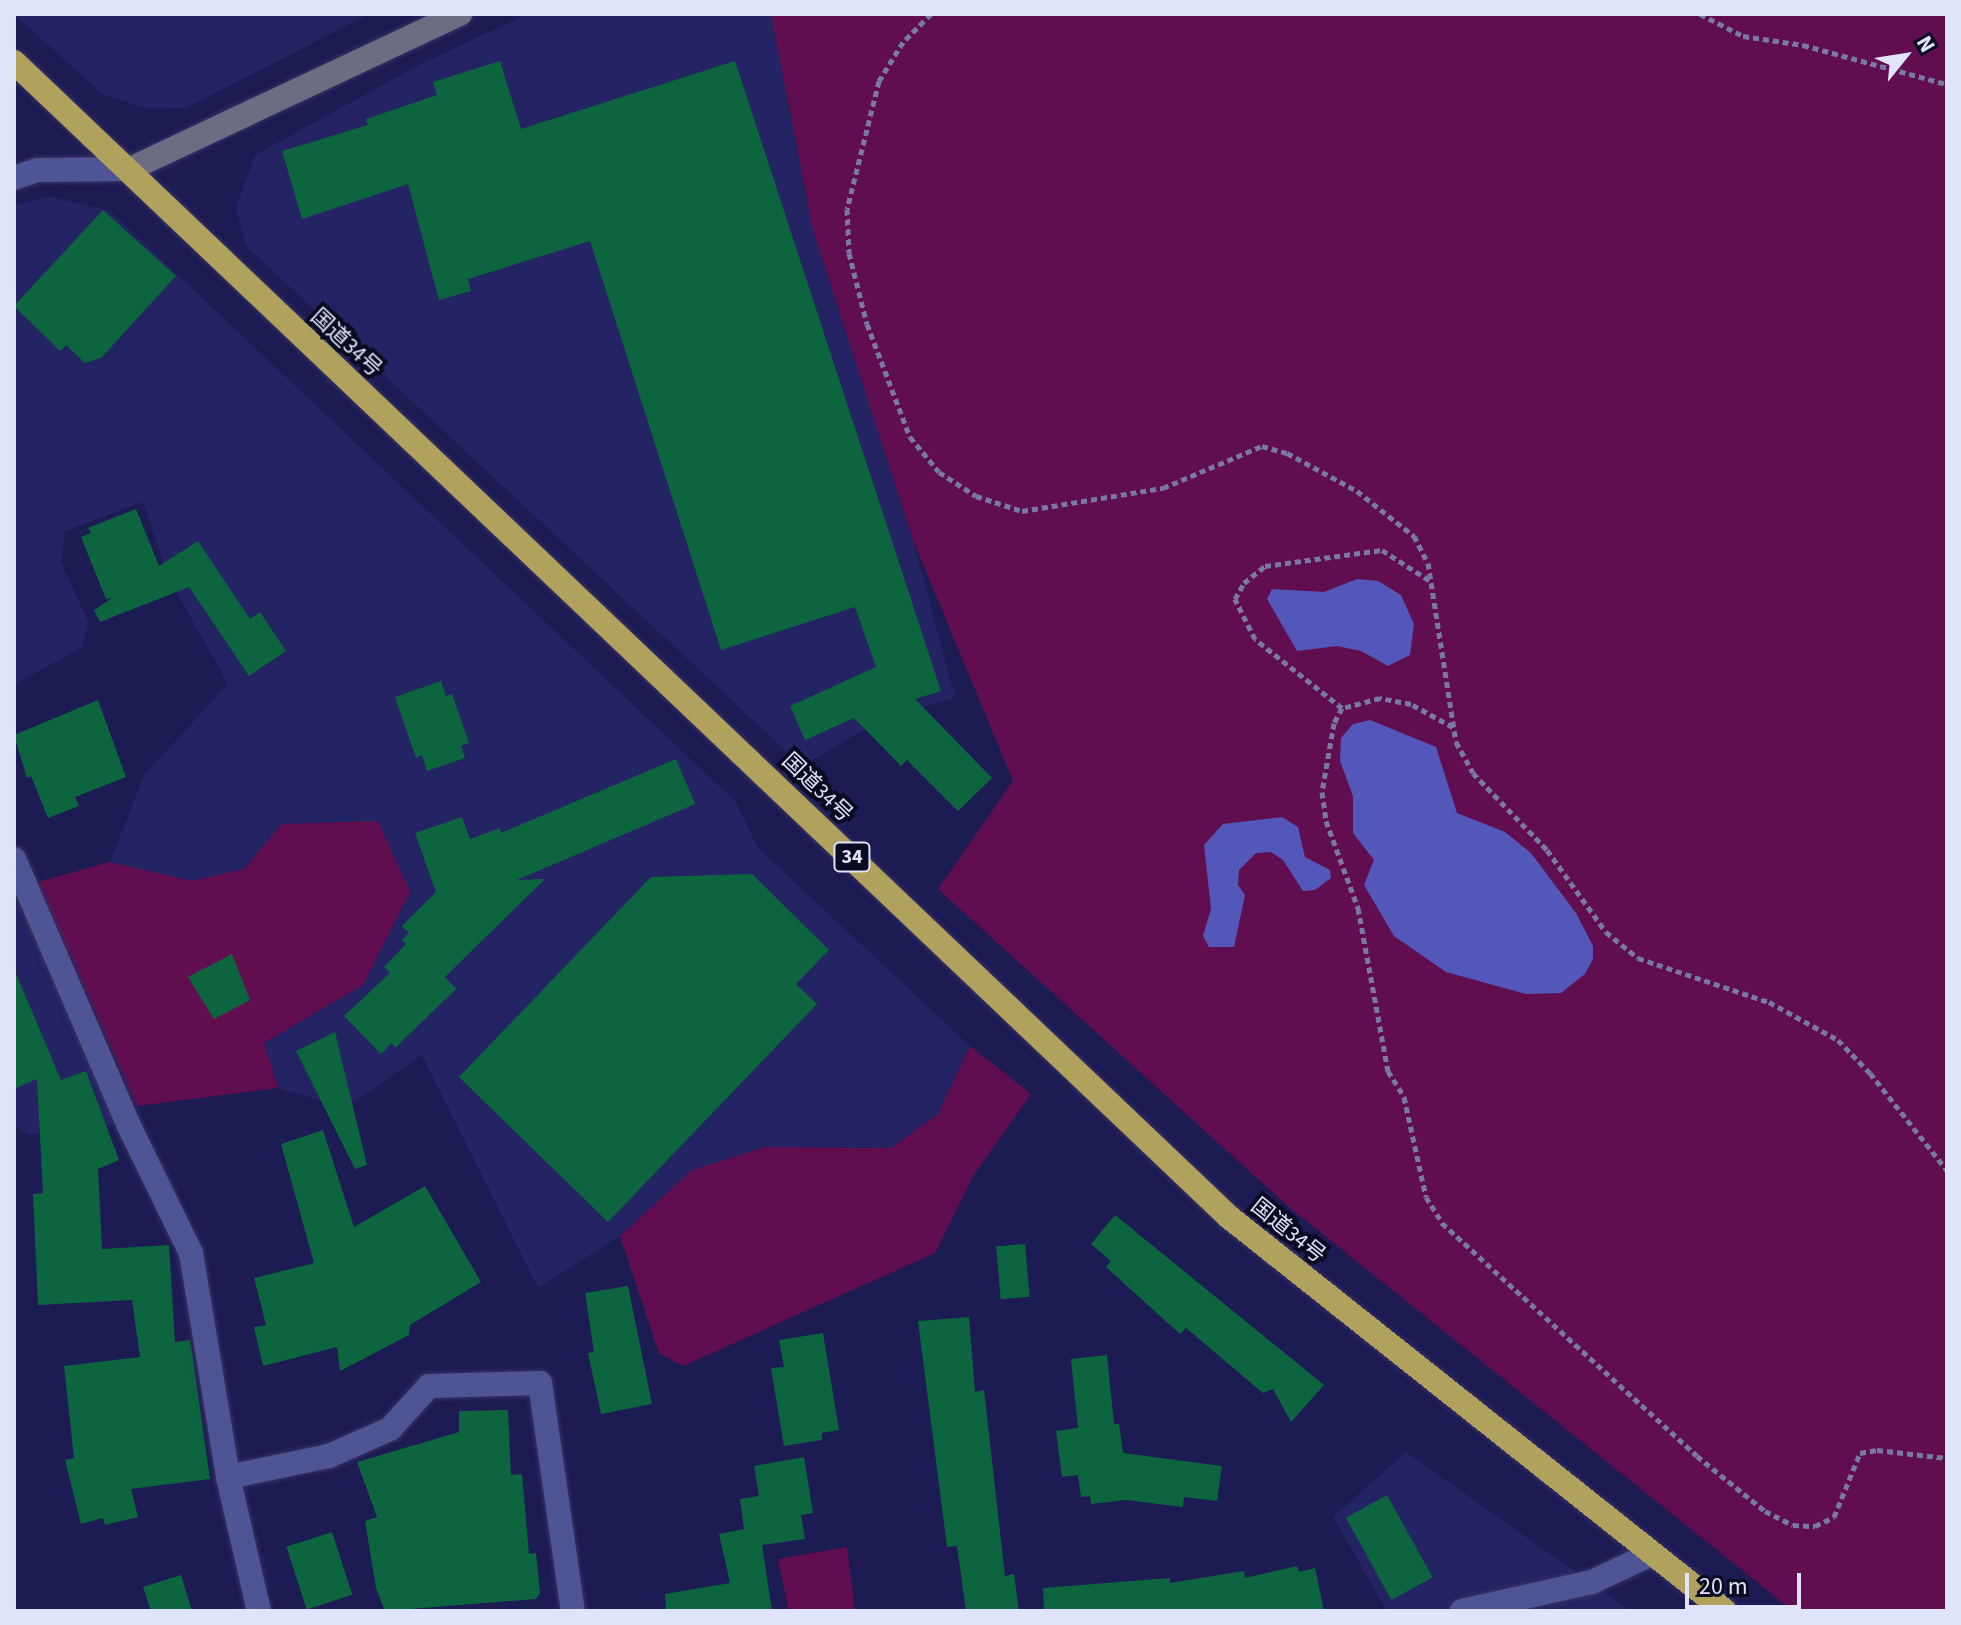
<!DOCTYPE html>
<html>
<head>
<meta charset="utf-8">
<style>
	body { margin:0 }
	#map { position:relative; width:1961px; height:1625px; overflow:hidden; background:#1c1b54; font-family:"Source Sans 3","Noto Sans JP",sans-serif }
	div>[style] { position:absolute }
	.built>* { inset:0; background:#242363 }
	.green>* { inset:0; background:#600e50 }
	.water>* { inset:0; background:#5357b9 }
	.building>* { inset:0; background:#0c653e; transform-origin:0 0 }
	.path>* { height:5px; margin-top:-2.5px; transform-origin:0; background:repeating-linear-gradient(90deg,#797aa3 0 6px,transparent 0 10px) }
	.roads { filter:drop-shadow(0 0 2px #393263) drop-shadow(0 0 2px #393263) }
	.street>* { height:24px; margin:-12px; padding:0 12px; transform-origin:12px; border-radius:12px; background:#4f5594 }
	.secondary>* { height:24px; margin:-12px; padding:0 12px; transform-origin:12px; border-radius:12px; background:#6c6c83 }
	.highway>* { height:24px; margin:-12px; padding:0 12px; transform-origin:12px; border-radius:12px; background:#b0a15c }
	span { translate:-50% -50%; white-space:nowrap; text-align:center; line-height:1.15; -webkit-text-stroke:8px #0a0b23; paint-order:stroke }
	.shield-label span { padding:2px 6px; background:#0a0b23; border:2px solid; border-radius:6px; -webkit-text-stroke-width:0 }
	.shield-label { font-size:20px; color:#e0e4fa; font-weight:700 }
	.street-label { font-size:22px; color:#e0e4fa }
	.frame { position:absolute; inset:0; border:16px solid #e0e4fa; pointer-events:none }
	.north { position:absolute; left:1865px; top:16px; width:80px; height:80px; -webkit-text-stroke:6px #0a0b23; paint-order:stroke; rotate:60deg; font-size:22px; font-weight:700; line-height:32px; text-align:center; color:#e0e4fa }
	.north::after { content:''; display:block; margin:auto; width:28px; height:36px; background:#e0e4fa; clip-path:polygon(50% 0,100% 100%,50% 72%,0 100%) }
	.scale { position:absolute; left:1685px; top:1573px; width:116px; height:36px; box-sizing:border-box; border:4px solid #e0e4fa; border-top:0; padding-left:10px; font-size:24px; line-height:28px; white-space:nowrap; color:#e0e4fa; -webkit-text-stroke:6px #0a0b23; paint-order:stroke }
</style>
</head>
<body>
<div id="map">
	<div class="built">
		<div style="clip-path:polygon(14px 14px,370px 14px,186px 108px,148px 109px,102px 94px)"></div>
		<div style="clip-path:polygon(527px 14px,771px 14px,813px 230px,913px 540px,955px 697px,874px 724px,802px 766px,246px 246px,236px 208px,255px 155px,419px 65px)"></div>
		<div style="clip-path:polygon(48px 196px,110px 211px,736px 802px,758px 848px,970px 1046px,938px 1114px,891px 1148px,766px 1147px,692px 1170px,620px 1236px,538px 1288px,422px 1055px,346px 1108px,278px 1088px,264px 1043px,363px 985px,282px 824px,244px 869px,192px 881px,110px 862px,144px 775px,228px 684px,169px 579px,143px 502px,65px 531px,61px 562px,89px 623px,82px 647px,14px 685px,14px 206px)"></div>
		<div style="clip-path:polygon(14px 888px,117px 1125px,29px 1135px,14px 1126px)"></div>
		<div style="clip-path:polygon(1406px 1452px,1631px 1611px,1387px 1611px,1333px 1517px)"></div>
	</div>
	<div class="green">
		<div style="clip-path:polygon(771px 14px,1947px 14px,1947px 1611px,1793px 1611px,1290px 1208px,938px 889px,1013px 781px,913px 540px,813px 230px)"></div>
		<div style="clip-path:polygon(378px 821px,410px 892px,363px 985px,264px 1043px,278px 1088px,137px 1106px,38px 882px,110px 862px,192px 881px,244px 869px,282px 824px)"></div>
		<div style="clip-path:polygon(970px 1046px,1031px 1094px,973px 1176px,935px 1253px,683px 1366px,659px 1353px,620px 1236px,692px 1170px,766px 1147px,891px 1148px,938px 1114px)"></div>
		<div style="clip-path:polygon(847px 1547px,855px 1611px,789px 1611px,778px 1559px)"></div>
	</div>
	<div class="water">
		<div style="clip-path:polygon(1357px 579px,1378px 581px,1401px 595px,1414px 624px,1410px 655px,1388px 666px,1361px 651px,1337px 646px,1297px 651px,1267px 599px,1272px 589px,1324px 592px)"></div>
		<div style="clip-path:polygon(1370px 720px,1436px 747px,1457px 813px,1505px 832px,1531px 853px,1576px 913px,1593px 946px,1593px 959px,1585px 974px,1561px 993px,1526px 994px,1446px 972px,1394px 936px,1364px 885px,1374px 860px,1353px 833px,1353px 796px,1340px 761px,1341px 738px,1353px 724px)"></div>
		<div style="clip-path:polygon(1282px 817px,1298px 827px,1305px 857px,1330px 870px,1331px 878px,1315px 890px,1303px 891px,1283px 860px,1271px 852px,1256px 853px,1239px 870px,1238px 885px,1245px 895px,1234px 947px,1209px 947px,1203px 936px,1211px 909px,1204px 845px,1223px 824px)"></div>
	</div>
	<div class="building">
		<div style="clip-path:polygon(500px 61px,521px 129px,735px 61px,941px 691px,915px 699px,992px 778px,958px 811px,907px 760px,901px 766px,854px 718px,805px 740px,790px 706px,876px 667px,855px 607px,721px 650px,590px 241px,468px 279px,471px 291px,439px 300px,408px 184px,302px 219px,282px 151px,368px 125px,366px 119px,437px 95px,433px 82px)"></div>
		<div style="clip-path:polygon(103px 210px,176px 276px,101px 358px,85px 363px,66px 345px,60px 351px,14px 306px)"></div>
		<div style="clip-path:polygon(136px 509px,159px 566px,198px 541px,250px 619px,260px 612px,286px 651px,249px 676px,189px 587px,100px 622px,94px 610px,112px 598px,106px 599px,81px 537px,91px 533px,88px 528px)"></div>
		<div style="clip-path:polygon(441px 681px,446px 696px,452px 694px,469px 743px,461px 746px,465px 758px,427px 771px,422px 755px,416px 758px,395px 697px)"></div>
		<div style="clip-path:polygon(98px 700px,126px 777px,75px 797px,79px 806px,48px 818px,31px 776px,27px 778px,14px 735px)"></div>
		<div style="clip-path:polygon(676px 759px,695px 804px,517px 880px,545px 879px,445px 977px,456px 989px,395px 1048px,392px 1043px,381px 1054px,344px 1016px,390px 973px,384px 967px,406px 944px,402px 940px,409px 933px,402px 926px,436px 892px,415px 833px,462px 817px,470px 839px,500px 828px,501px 833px)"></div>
		<div style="clip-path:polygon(752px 874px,829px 950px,796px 984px,817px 1004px,608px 1222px,459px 1077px,651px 877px)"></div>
		<div style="clip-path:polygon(232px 954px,250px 1000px,214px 1019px,188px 977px)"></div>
		<div style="clip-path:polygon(14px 969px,61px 1080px,86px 1071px,119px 1160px,98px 1169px,102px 1249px,169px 1245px,175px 1342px,190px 1340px,193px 1358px,210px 1479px,131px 1489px,138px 1517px,105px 1525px,103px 1518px,81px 1524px,65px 1460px,74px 1458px,64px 1366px,140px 1357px,132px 1300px,38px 1305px,33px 1194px,43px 1193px,37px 1079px,14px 1089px)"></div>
		<div style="clip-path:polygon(335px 1032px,367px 1165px,355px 1169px,296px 1051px)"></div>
		<div style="clip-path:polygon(323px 1130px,354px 1227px,425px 1186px,481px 1282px,410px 1325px,409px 1335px,340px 1371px,337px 1347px,263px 1366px,254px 1327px,266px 1325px,254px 1278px,314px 1263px,281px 1144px)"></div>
		<div style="clip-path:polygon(1115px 1215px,1324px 1385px,1291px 1422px,1273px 1389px,1263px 1393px,1186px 1328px,1180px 1334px,1106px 1267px,1111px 1261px,1091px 1244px)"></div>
		<div style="left:1025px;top:1244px;width:53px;height:29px;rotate:85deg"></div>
		<div style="clip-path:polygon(628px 1286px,652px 1404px,601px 1414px,588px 1353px,594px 1352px,585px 1293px)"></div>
		<div style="clip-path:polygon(969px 1317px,975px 1392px,984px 1390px,1005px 1576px,1014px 1574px,1019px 1611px,966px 1611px,957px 1546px,947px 1547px,918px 1321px)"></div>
		<div style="clip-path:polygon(823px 1333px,839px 1430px,822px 1433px,822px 1440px,784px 1446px,771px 1368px,784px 1367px,779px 1340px)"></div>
		<div style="clip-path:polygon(1107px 1355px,1114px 1424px,1119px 1424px,1123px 1453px,1222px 1466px,1217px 1501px,1184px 1497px,1183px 1507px,1125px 1500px,1091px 1504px,1090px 1496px,1081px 1497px,1078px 1475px,1062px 1477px,1056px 1431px,1078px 1428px,1071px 1359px)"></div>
		<div style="clip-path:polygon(508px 1410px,511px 1475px,522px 1474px,529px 1554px,536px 1553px,540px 1593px,536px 1599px,385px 1611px,376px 1588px,365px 1521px,377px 1517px,357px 1462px,459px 1432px,459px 1411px)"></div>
		<div style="clip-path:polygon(804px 1457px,813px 1513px,801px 1515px,805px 1539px,762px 1545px,772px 1611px,666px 1611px,665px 1594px,730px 1583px,719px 1534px,744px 1529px,740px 1499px,759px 1496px,754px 1466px)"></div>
		<div style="left:1387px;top:1495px;width:94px;height:47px;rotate:61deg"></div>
		<div style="left:332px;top:1532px;width:66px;height:48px;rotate:72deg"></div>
		<div style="clip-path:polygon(1297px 1566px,1299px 1572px,1315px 1568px,1324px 1611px,1044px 1611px,1043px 1588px,1170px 1578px,1170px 1583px,1244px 1571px,1245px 1578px)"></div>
		<div style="clip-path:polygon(181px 1575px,192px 1611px,151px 1611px,143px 1587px)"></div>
	</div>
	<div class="path">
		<div style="left:931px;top:14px;width:40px;rotate:135deg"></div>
		<div style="left:903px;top:42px;width:46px;rotate:121.6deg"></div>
		<div style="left:879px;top:81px;width:132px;rotate:104deg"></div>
		<div style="left:847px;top:209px;width:44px;rotate:87.4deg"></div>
		<div style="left:849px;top:253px;width:73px;rotate:75.8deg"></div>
		<div style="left:867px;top:324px;width:121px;rotate:69.2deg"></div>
		<div style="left:910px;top:437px;width:45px;rotate:50.4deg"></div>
		<div style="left:939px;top:472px;width:44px;rotate:33deg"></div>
		<div style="left:976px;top:496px;width:48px;rotate:18.1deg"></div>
		<div style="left:1022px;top:511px;width:143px;rotate:-9.3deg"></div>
		<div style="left:1163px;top:488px;width:108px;rotate:-23deg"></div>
		<div style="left:1262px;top:446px;width:26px;rotate:16deg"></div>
		<div style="left:1287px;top:453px;width:80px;rotate:28.5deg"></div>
		<div style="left:1357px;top:491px;width:73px;rotate:38.3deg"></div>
		<div style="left:1414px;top:536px;width:30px;rotate:63deg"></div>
		<div style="left:1428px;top:563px;width:181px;rotate:81.1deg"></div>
		<div style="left:1456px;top:742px;width:35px;rotate:61deg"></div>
		<div style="left:1473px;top:773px;width:107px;rotate:46.1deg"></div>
		<div style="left:1547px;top:850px;width:101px;rotate:54.3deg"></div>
		<div style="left:1606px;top:932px;width:41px;rotate:39.1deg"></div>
		<div style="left:1638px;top:958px;width:138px;rotate:18.6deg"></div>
		<div style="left:1769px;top:1002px;width:79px;rotate:28.8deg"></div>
		<div style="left:1838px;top:1040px;width:46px;rotate:45.9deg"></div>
		<div style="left:1870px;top:1073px;width:124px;rotate:51.6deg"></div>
		<div style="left:1700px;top:14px;width:48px;rotate:27.1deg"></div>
		<div style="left:1743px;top:36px;width:61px;rotate:8.5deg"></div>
		<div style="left:1803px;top:45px;width:149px;rotate:15.2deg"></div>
		<div style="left:1342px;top:708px;width:111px;rotate:-141.6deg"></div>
		<div style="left:1255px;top:639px;width:45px;rotate:-116.6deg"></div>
		<div style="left:1235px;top:599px;width:18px;rotate:-61deg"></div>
		<div style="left:1244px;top:583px;width:27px;rotate:-39deg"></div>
		<div style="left:1265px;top:566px;width:118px;rotate:-7.8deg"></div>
		<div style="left:1382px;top:550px;width:59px;rotate:32.6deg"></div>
		<div style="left:1453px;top:727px;width:48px;rotate:-151.3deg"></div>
		<div style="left:1411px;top:704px;width:32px;rotate:-169deg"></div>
		<div style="left:1380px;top:698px;width:39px;rotate:165deg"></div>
		<div style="left:1342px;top:708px;width:17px;rotate:118deg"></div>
		<div style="left:1334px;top:723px;width:70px;rotate:99.9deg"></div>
		<div style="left:1322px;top:792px;width:29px;rotate:82deg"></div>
		<div style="left:1326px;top:821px;width:93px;rotate:69.8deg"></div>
		<div style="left:1358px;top:908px;width:166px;rotate:79.6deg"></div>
		<div style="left:1388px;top:1071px;width:31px;rotate:58deg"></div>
		<div style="left:1404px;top:1097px;width:102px;rotate:77.6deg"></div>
		<div style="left:1426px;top:1197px;width:31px;rotate:58deg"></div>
		<div style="left:1442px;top:1223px;width:345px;rotate:42.4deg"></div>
		<div style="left:1697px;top:1456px;width:87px;rotate:39deg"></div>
		<div style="left:1765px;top:1511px;width:31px;rotate:27deg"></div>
		<div style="left:1793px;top:1525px;width:22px;rotate:3deg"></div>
		<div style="left:1815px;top:1526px;width:21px;rotate:-25deg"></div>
		<div style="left:1834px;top:1517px;width:69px;rotate:-67.9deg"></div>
		<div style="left:1860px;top:1453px;width:17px;rotate:-10deg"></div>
		<div style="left:1877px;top:1450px;width:70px;rotate:6.5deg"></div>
	</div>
	<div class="roads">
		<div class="street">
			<div style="left:14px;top:178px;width:24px;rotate:-19deg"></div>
			<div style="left:37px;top:170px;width:93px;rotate:-0.6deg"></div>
			<div style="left:14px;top:859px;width:291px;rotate:66.7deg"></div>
			<div style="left:129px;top:1126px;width:141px;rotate:64deg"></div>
			<div style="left:191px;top:1253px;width:227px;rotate:80.6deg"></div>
			<div style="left:228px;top:1477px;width:138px;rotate:77deg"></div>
			<div style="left:228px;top:1477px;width:103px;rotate:-11.7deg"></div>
			<div style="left:329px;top:1456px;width:67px;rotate:-23.9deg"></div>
			<div style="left:390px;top:1429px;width:58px;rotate:-47.8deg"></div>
			<div style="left:429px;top:1386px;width:111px;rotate:-1.5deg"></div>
			<div style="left:540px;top:1383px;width:230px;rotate:81.8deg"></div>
			<div style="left:1462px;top:1611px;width:133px;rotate:-12.6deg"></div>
			<div style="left:1592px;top:1582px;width:63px;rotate:-25.3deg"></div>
		</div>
		<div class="secondary">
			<div style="left:130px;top:169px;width:365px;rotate:-25.2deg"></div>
		</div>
		<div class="highway">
			<div style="left:14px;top:62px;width:1676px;rotate:43.55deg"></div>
			<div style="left:1229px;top:1217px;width:633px;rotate:38.46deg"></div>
		</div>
	</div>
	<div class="shield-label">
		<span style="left:852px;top:857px">34</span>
	</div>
	<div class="street-label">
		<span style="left:346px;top:343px;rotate:43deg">国道34号</span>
		<span style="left:817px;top:788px;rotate:44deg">国道34号</span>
		<span style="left:1288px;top:1231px;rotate:39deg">国道34号</span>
	</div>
	<div class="frame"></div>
	<div class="north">N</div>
	<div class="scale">20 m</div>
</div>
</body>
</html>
